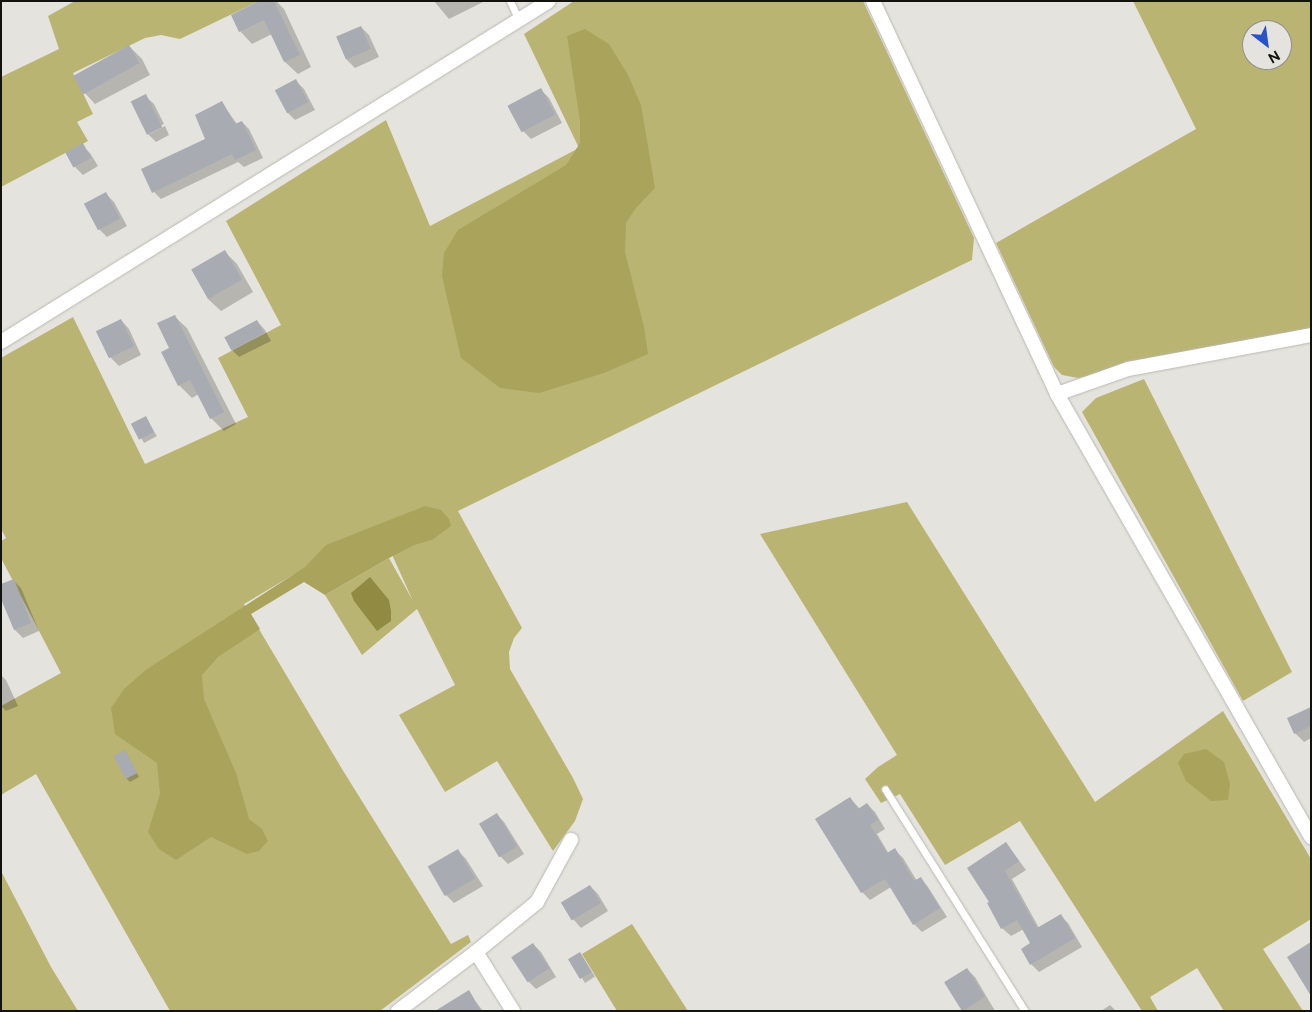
<!DOCTYPE html>
<html>
<head>
<meta charset="utf-8">
<style>
	body { margin:0 }
	#map { position:relative; width:1312px; height:1012px; overflow:hidden; background:#e4e3dd; font-family:Raleway,sans-serif }
	div>[style] { position:absolute }
	.green>* { inset:0; background:#bab473 }
	.forest>* { inset:0; background:#aaa35c }
	.water>* { inset:0; background:#908a43 }
	.shadow>* { inset:0; background:#0003; transform-origin:0 0 }
	.building>* { inset:0; background:#a8abb1; transform-origin:0 0 }
	.roads { filter:drop-shadow(0 0 1px #b9b8b2) drop-shadow(0 0 1px #b9b8b2) }
	.lane>* { height:7px; margin:-3.5px; padding:0 3.5px; transform-origin:3.5px; border-radius:3.5px; background:#fff }
	.street>* { height:14px; margin:-7px; padding:0 7px; transform-origin:7px; border-radius:7px; background:#fff }
	span { translate:-50% -50%; white-space:nowrap; text-align:center; line-height:1.15; -webkit-text-stroke:5px #e4e3dd; paint-order:stroke }
	.frame { position:absolute; inset:0; border:2px solid #12120f; pointer-events:none }
	.north { position:absolute; left:1242px; top:20px; width:50px; height:50px; box-sizing:border-box; background:#e4e3dd; border:1px solid #908f8b; border-radius:50%; rotate:150deg; font-size:14px; font-weight:700; line-height:20px; text-align:center; color:#12120f }
	.north::after { content:''; display:block; margin:auto; width:18px; height:22px; background:#2954c3; clip-path:polygon(50% 0,100% 100%,50% 72%,0 100%) }
</style>
</head>
<body>
<div id="map">
	<div class="green">
		<div style="clip-path:polygon(75px 1px,259px 1px,180px 39px,161px 35px,145px 38px,73px 73px,93px 114px,77px 122px,88px 141px,1px 187px,1px 77px,59px 49px,48px 16px)"></div>
		<div style="clip-path:polygon(574px 1px,863px 1px,974px 238px,972px 260px,458px 511px,522px 628px,514px 638px,509px 652px,510px 669px,573px 778px,583px 799px,575px 821px,553px 851px,497px 761px,445px 792px,399px 715px,455px 685px,417px 609px,362px 655px,325px 595px,389px 558px,413px 601px,384px 537px,308px 566px,244px 604px,342px 769px,451px 944px,468px 935px,471px 942px,380px 1011px,170px 1011px,36px 774px,1px 795px,1px 706px,61px 673px,1px 558px,1px 541px,6px 538px,1px 529px,1px 358px,73px 317px,145px 464px,248px 417px,218px 358px,281px 325px,226px 221px,386px 120px,430px 226px,579px 148px,524px 34px)"></div>
		<div style="clip-path:polygon(evenodd,1133px 1px,1311px 1px,1311px 330px,1078px 378px,1062px 375px,1054px 367px,996px 243px,1196px 129px,1133px 1px,1252px 30px,1282px 30px,1282px 60px,1252px 60px,1252px 30px)"></div>
		<div style="clip-path:polygon(1144px 379px,1292px 672px,1243px 701px,1082px 412px,1096px 398px)"></div>
		<div style="clip-path:polygon(907px 502px,1095px 802px,1223px 711px,1311px 859px,1311px 919px,1263px 949px,1303px 1011px,1224px 1011px,1197px 968px,1150px 997px,1158px 1011px,1142px 1011px,1020px 821px,945px 865px,900px 794px,881px 803px,865px 779px,878px 767px,897px 755px,760px 534px)"></div>
		<div style="clip-path:polygon(1px 871px,51px 967px,78px 1011px,1px 1011px)"></div>
		<div style="clip-path:polygon(632px 924px,688px 1011px,617px 1011px,582px 954px)"></div>
	</div>
	<div class="forest">
		<div style="clip-path:polygon(585px 29px,609px 44px,628px 75px,641px 105px,655px 188px,636px 208px,626px 223px,625px 252px,644px 327px,648px 354px,604px 373px,539px 393px,500px 388px,461px 358px,442px 276px,444px 253px,458px 230px,566px 165px,580px 143px,580px 121px,567px 36px)"></div>
		<div style="clip-path:polygon(425px 506px,441px 510px,449px 519px,451px 526px,432px 540px,414px 545px,389px 558px,325px 595px,304px 582px,251px 614px,260px 629px,218px 657px,202px 675px,204px 699px,236px 773px,249px 819px,262px 829px,268px 841px,259px 851px,247px 854px,211px 837px,176px 860px,159px 849px,148px 832px,160px 794px,157px 763px,115px 734px,111px 708px,124px 689px,147px 669px,305px 567px,326px 545px)"></div>
		<div style="clip-path:polygon(1206px 749px,1224px 762px,1230px 784px,1228px 800px,1211px 801px,1186px 781px,1178px 763px,1184px 754px)"></div>
	</div>
	<div class="water">
		<div style="clip-path:polygon(370px 577px,389px 600px,391px 611px,391px 621px,377px 631px,354px 601px,351px 593px)"></div>
	</div>
	<div class="shadow">
		<div style="clip-path:polygon(262px 1px,276px 1px,284px 9px,311px 67px,298px 74px,285px 62px,272px 34px,252px 44px,240px 31px)"></div>
		<div style="clip-path:polygon(434px 1px,485px 1px,449px 19px)"></div>
		<div style="clip-path:polygon(361px 27px,369px 35px,379px 57px,355px 68px,347px 60px,337px 38px)"></div>
		<div style="clip-path:polygon(129px 46px,142px 59px,150px 75px,95px 104px,83px 91px)"></div>
		<div style="clip-path:polygon(296px 81px,304px 89px,315px 110px,295px 120px,287px 112px)"></div>
		<div style="clip-path:polygon(541px 90px,549px 98px,562px 123px,531px 139px,523px 131px)"></div>
		<div style="clip-path:polygon(145px 96px,154px 104px,164px 124px,149px 132px,149px 134px,165px 126px,169px 135px,156px 142px,148px 134px)"></div>
		<div style="clip-path:polygon(222px 103px,237px 124px,242px 122px,249px 129px,263px 158px,244px 167px,238px 162px,161px 199px,154px 192px,207px 139px)"></div>
		<div style="clip-path:polygon(82px 145px,90px 153px,98px 166px,83px 175px,75px 167px,67px 153px)"></div>
		<div style="clip-path:polygon(106px 194px,114px 202px,127px 226px,107px 237px,99px 229px)"></div>
		<div style="clip-path:polygon(225px 252px,237px 264px,253px 292px,221px 311px,208px 299px,192px 270px)"></div>
		<div style="clip-path:polygon(174px 316px,187px 328px,236px 424px,224px 431px,211px 418px,199px 394px,192px 398px,179px 385px,171px 348px)"></div>
		<div style="clip-path:polygon(121px 320px,129px 329px,141px 355px,119px 366px,111px 358px)"></div>
		<div style="clip-path:polygon(257px 321px,265px 330px,271px 341px,239px 357px,231px 349px)"></div>
		<div style="clip-path:polygon(145px 418px,157px 436px,144px 443px,133px 424px)"></div>
		<div style="clip-path:polygon(13px 580px,21px 588px,39px 631px,23px 638px,15px 630px)"></div>
		<div style="clip-path:polygon(1px 675px,6px 680px,18px 706px,6px 711px,1px 706px)"></div>
		<div style="clip-path:polygon(1311px 709px,1311px 738px,1304px 742px,1295px 733px,1289px 719px)"></div>
		<div style="clip-path:polygon(125px 751px,139px 777px,130px 782px,126px 778px)"></div>
		<div style="clip-path:polygon(850px 798px,860px 809px,867px 804px,875px 812px,885px 829px,877px 834px,889px 854px,895px 850px,903px 858px,917px 881px,920px 878px,928px 887px,947px 917px,922px 932px,914px 924px,891px 887px,870px 900px,862px 892px)"></div>
		<div style="clip-path:polygon(496px 814px,504px 822px,524px 854px,508px 864px,500px 856px)"></div>
		<div style="clip-path:polygon(1006px 843px,1026px 870px,1012px 879px,1039px 928px,1060px 915px,1068px 923px,1082px 947px,1039px 972px,1031px 964px,1032px 943px,1024px 929px,1011px 936px,1002px 928px)"></div>
		<div style="clip-path:polygon(458px 851px,466px 859px,483px 886px,454px 903px,446px 895px)"></div>
		<div style="clip-path:polygon(590px 886px,598px 894px,608px 911px,581px 928px,573px 919px,563px 902px)"></div>
		<div style="clip-path:polygon(533px 944px,541px 952px,556px 977px,536px 989px,528px 981px,513px 956px)"></div>
		<div style="left:580px;top:954px;width:27px;height:12px;rotate:56deg"></div>
		<div style="clip-path:polygon(967px 969px,975px 977px,995px 1011px,963px 1011px,945px 983px)"></div>
		<div style="clip-path:polygon(468px 992px,483px 1011px,452px 1011px)"></div>
		<div style="clip-path:polygon(1110px 1005px,1116px 1011px,1101px 1011px)"></div>
	</div>
	<div class="building">
		<div style="clip-path:polygon(259px 1px,274px 1px,300px 55px,284px 62px,264px 20px,239px 32px,231px 15px)"></div>
		<div style="left:361px;top:26px;width:25px;height:27px;rotate:67deg"></div>
		<div style="left:129px;top:45px;width:21px;height:64px;rotate:61deg"></div>
		<div style="left:296px;top:79px;width:26px;height:24px;rotate:62deg"></div>
		<div style="left:541px;top:88px;width:30px;height:38px;rotate:62deg"></div>
		<div style="left:146px;top:94px;width:37px;height:17px;rotate:64deg"></div>
		<div style="clip-path:polygon(222px 101px,235px 124px,242px 121px,256px 150px,235px 160px,232px 154px,152px 193px,141px 169px,205px 139px,195px 115px)"></div>
		<div style="left:83px;top:143px;width:17px;height:20px;rotate:62deg"></div>
		<div style="left:106px;top:192px;width:30px;height:25px;rotate:62deg"></div>
		<div style="left:225px;top:250px;width:34px;height:39px;rotate:60deg"></div>
		<div style="clip-path:polygon(175px 315px,224px 412px,210px 419px,190px 380px,178px 386px,161px 352px,169px 348px,157px 323px)"></div>
		<div style="left:121px;top:319px;width:30px;height:28px;rotate:64deg"></div>
		<div style="left:257px;top:320px;width:15px;height:37px;rotate:62deg"></div>
		<div style="left:146px;top:416px;width:18px;height:17px;rotate:63deg"></div>
		<div style="clip-path:polygon(14px 579px,31px 623px,14px 630px,1px 599px,1px 584px)"></div>
		<div style="clip-path:polygon(1311px 707px,1311px 726px,1294px 734px,1287px 718px)"></div>
		<div style="left:125px;top:750px;width:26px;height:13px;rotate:62deg"></div>
		<div style="clip-path:polygon(850px 797px,858px 809px,867px 803px,878px 820px,870px 825px,887px 853px,895px 848px,914px 881px,921px 877px,940px 908px,913px 925px,885px 879px,861px 893px,815px 819px)"></div>
		<div style="left:497px;top:813px;width:39px;height:21px;rotate:59deg"></div>
		<div style="clip-path:polygon(1006px 842px,1019px 861px,1005px 871px,1037px 928px,1061px 914px,1075px 938px,1030px 965px,1021px 949px,1030px 943px,1017px 920px,1001px 929px,987px 903px,989px 902px,967px 868px)"></div>
		<div style="left:458px;top:849px;width:34px;height:35px;rotate:60deg"></div>
		<div style="left:590px;top:885px;width:21px;height:34px;rotate:59deg"></div>
		<div style="clip-path:polygon(1311px 942px,1311px 996px,1287px 957px)"></div>
		<div style="left:533px;top:943px;width:30px;height:26px;rotate:57deg"></div>
		<div style="left:580px;top:952px;width:23px;height:14px;rotate:59deg"></div>
		<div style="left:967px;top:968px;width:34px;height:27px;rotate:58deg"></div>
		<div style="clip-path:polygon(469px 990px,481px 1011px,435px 1011px)"></div>
	</div>
	<div class="roads">
		<div class="lane">
			<div style="left:510px;top:1px;width:21px;rotate:65deg"></div>
			<div style="left:885px;top:789px;width:262px;rotate:57.8deg"></div>
		</div>
		<div class="street">
			<div style="left:873px;top:1px;width:434px;rotate:64.9deg"></div>
			<div style="left:1057px;top:394px;width:511px;rotate:60.17deg"></div>
			<div style="left:1px;top:342px;width:645px;rotate:-31.89deg"></div>
			<div style="left:1057px;top:394px;width:75px;rotate:-19.4deg"></div>
			<div style="left:1128px;top:369px;width:186px;rotate:-10.5deg"></div>
			<div style="left:476px;top:952px;width:70px;rotate:57.9deg"></div>
			<div style="left:398px;top:1011px;width:98px;rotate:-37.1deg"></div>
			<div style="left:476px;top:952px;width:79px;rotate:-39.3deg"></div>
			<div style="left:537px;top:902px;width:71px;rotate:-61.3deg"></div>
		</div>
	</div>
	<div class="frame"></div>
	<div class="north">N</div>
</div>
</body>
</html>
